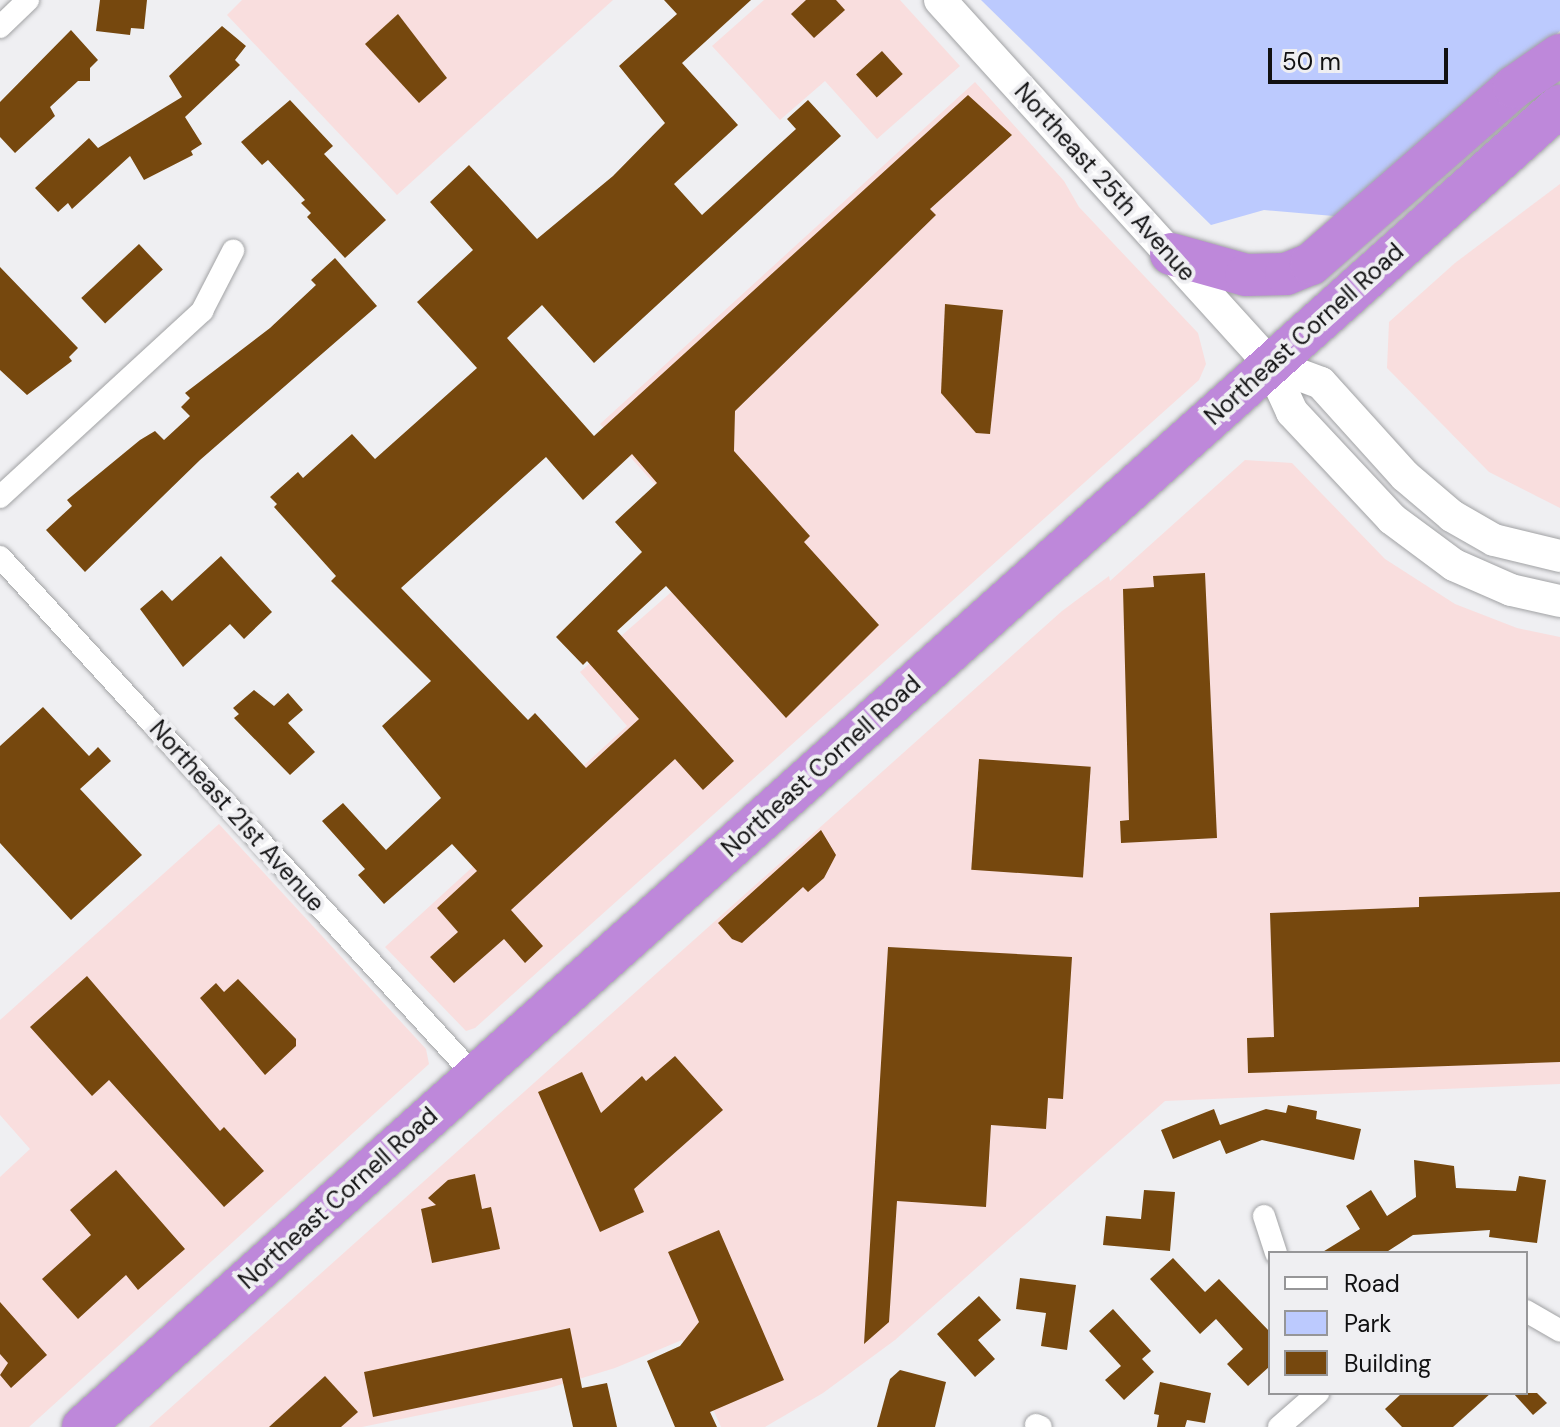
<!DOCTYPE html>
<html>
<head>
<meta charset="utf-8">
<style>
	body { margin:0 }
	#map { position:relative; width:1560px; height:1427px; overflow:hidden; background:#efeff2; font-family:"DM Sans",sans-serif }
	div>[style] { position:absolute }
	.commercial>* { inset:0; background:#f9dede }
	.green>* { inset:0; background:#bccafe }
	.building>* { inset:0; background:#76480e; transform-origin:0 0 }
	.roads { filter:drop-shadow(0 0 2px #a1a2a4) drop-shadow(0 0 2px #a1a2a4) }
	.street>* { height:22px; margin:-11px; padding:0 11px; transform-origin:11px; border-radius:11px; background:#fff }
	.secondary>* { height:32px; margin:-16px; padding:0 16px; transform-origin:16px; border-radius:16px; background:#fff }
	.highway>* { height:42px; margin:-21px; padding:0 21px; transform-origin:21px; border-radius:21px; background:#be88da }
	span { translate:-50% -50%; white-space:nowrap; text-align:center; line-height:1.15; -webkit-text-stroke:8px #efeff2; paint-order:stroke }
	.street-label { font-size:24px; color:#111112 }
	.legend { position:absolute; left:1268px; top:1251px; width:260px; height:144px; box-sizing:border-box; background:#efeff2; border:2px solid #969698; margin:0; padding:10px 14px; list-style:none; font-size:24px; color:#111112 }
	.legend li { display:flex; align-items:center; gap:16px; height:40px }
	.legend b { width:40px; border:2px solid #969698 }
	.scale { position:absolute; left:1268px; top:48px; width:180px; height:36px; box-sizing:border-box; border:4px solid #111112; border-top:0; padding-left:10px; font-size:24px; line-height:28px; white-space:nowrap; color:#111112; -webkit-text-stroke:6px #efeff2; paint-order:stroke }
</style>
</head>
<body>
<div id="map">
	<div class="commercial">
		<div style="clip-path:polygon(242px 0,613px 0,397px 195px,227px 15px)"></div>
		<div style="clip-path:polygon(764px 0,900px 0,960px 66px,877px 139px,825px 81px,780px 120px,712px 46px)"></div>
		<div style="clip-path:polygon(975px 82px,1064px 181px,1079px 207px,1198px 333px,1206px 364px,1199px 380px,475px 1028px,466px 1031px,385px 947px,627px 726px,580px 672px,717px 552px,600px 424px)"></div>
		<div style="clip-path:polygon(1560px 184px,1560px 508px,1489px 472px,1387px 368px,1389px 322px,1455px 263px)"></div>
		<div style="clip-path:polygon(1245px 460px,1292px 463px,1385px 559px,1455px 604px,1517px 628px,1560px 637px,1560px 1084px,1165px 1101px,895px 1340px,823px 1393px,765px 1427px,721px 1427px,682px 1340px,615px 1368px,546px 1389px,362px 1427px,149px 1427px,1062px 611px,1109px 576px,1110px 581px)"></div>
		<div style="clip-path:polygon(219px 824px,426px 1049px,429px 1064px,29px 1427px,0 1427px,0 1177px,30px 1149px,0 1115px,0 1020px)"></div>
	</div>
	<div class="green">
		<div style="clip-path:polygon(981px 0,1560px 0,1560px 31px,1345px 217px,1264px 210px,1211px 225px)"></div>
	</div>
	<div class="building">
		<div style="clip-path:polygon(100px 0,147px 0,144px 29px,131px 28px,130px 35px,96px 31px)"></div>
		<div style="clip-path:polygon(evenodd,664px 0,751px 0,682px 63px,738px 125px,674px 184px,702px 215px,796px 129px,787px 119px,808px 100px,841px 136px,594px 363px,542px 305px,507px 338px,594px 436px,968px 95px,1012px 135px,930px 209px,936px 215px,735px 411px,734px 451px,810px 536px,804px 542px,879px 625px,786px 718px,666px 586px,617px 631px,734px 761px,703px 790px,675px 759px,511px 910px,543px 946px,525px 963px,504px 939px,454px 983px,430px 957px,458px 932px,437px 908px,477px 871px,452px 844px,384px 904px,358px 875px,365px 869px,322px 821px,343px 803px,386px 850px,441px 798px,382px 726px,431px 681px,331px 581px,336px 576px,274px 507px,277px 504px,270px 497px,298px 472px,303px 478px,352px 434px,375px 459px,477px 368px,417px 302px,473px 250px,430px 202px,469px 165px,537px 239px,613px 176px,665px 123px,619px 66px,677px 14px,664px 0,632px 454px,657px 483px,615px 522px,642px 552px,556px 637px,583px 665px,587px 661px,639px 719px,586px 768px,535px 713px,528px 720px,401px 588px,546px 457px,583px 500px,632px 454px)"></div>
		<div style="clip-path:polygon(806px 0,836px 0,845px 10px,814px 38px,791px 14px)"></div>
		<div style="clip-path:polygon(398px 14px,447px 78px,419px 103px,365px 44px)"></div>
		<div style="clip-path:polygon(222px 26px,246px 46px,235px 60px,240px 65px,185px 117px,202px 144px,191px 151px,193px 155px,144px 180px,130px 156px,72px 209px,68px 203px,58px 212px,35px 188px,89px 138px,98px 148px,182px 97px,169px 76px)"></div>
		<div style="clip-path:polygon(71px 30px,98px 60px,90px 68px,90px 81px,78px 81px,50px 107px,55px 116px,15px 153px,0 137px,0 102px)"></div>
		<div style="left:882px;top:51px;width:31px;height:35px;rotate:48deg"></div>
		<div style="clip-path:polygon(290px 100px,333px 146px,324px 154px,386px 220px,345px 258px,307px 217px,311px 213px,301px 203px,305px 200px,268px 160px,262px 165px,241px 142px)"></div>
		<div style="left:139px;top:244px;width:35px;height:79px;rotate:47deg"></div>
		<div style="clip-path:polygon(335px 258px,377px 306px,200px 460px,85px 572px,46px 530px,72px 506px,67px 500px,140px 440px,155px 431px,164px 440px,190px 416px,181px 407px,190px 398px,185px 393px,270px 328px,316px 285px,311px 280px)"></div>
		<div style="clip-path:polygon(0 267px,78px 348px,69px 357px,72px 361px,27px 395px,0 370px)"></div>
		<div style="clip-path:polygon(945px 304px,1003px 310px,990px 434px,976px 433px,941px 393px)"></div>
		<div style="clip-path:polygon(221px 556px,272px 612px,244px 639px,230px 624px,183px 667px,140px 609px,162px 590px,172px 601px)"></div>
		<div style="clip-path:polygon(1205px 573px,1217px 838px,1121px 843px,1120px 821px,1129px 820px,1123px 589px,1154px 587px,1153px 576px)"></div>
		<div style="clip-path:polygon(254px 690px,274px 706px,288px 693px,303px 710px,288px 723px,315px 752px,290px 775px,234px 718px,239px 714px,233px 708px)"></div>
		<div style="clip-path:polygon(43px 707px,89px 756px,98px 747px,111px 761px,80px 789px,142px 855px,71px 920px,0 843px,0 746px)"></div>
		<div style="left:979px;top:759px;width:112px;height:111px;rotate:4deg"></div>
		<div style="clip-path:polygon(821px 830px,836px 855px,824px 878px,808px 892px,803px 887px,742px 943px,732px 939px,718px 923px)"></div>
		<div style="clip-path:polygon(1560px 892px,1560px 1062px,1248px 1073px,1247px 1038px,1274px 1037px,1270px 913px,1419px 907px,1419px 897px)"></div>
		<div style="clip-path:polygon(888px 947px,1072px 957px,1063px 1099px,1048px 1098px,1046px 1129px,991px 1125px,986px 1207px,897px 1201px,889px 1322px,864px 1344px)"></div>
		<div style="clip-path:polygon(87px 976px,220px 1131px,224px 1127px,264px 1171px,224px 1207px,109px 1080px,92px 1096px,30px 1027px)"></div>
		<div style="clip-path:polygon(238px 979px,296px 1039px,296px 1046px,265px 1075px,200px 998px,216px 983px,224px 992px)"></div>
		<div style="clip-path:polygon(675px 1056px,723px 1110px,634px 1189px,644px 1212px,600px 1232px,538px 1092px,582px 1072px,601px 1113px,642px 1076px,646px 1081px)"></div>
		<div style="clip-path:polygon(1288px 1105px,1317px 1111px,1316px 1119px,1361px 1129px,1354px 1160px,1262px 1140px,1226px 1154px,1220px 1140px,1173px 1159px,1161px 1130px,1214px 1109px,1220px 1125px,1266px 1109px,1286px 1113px)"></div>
		<div style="clip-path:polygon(1414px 1160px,1454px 1166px,1456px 1188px,1516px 1191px,1519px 1176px,1546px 1180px,1537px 1243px,1489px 1237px,1490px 1230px,1413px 1235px,1385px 1253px,1321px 1253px,1360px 1229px,1346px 1206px,1371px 1190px,1387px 1216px,1416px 1197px)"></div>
		<div style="clip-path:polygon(116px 1170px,185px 1249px,138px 1290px,126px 1275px,78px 1319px,42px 1279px,91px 1235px,70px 1210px)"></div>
		<div style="clip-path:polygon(475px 1174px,482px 1209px,491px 1207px,500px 1249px,432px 1263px,421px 1209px,436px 1205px,428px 1198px,448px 1180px)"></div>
		<div style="clip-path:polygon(1144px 1190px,1175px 1192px,1170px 1251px,1103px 1245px,1106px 1216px,1141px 1219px)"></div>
		<div style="clip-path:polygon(719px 1230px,784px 1380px,710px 1412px,717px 1427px,675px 1427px,647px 1361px,680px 1346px,699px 1322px,668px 1252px)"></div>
		<div style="clip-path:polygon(1173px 1258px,1205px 1292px,1219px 1279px,1270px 1332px,1270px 1366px,1248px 1386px,1227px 1364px,1243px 1349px,1216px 1319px,1200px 1334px,1150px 1279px)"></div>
		<div style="clip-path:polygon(1020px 1278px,1076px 1285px,1067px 1350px,1041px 1346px,1046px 1313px,1016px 1309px)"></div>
		<div style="clip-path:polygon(979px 1296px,1001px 1320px,978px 1340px,995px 1359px,975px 1377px,937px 1334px)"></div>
		<div style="clip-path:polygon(0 1302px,47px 1355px,11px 1388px,0 1375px,8px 1363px,0 1354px)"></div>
		<div style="clip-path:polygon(1113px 1309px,1151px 1351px,1142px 1359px,1154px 1372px,1124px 1400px,1105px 1380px,1121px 1366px,1089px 1331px)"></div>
		<div style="clip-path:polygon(570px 1328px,582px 1388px,607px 1383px,617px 1427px,573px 1427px,562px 1378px,373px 1417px,364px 1372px)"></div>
		<div style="clip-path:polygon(900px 1370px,946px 1382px,935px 1427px,877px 1427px,890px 1379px)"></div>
		<div style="clip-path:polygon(325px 1376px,358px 1412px,341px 1427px,269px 1427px)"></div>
		<div style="clip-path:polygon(1160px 1382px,1211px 1393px,1205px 1423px,1187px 1420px,1185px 1427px,1157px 1427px,1159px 1415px,1154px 1414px)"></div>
		<div style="clip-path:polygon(1402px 1393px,1491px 1393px,1453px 1427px,1402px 1427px,1385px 1409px)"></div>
		<div style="clip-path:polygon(1513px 1393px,1537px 1393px,1547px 1403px,1533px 1415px)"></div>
	</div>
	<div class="roads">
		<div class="street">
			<div style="left:0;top:27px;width:39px;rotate:-44deg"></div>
			<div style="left:0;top:497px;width:275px;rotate:-42.6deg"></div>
			<div style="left:202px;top:311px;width:68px;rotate:-62.7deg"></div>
			<div style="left:0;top:557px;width:702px;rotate:47.54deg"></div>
			<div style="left:1264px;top:1216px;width:39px;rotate:72deg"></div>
			<div style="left:1526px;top:1311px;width:39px;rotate:30deg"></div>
			<div style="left:1036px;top:1425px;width:5px;rotate:22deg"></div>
			<div style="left:1279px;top:1427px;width:52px;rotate:-41.1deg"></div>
		</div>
		<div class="secondary">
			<div style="left:940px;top:0;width:491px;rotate:47.8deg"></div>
			<div style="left:1270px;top:364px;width:53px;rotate:65.4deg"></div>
			<div style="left:1292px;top:412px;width:146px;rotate:46.9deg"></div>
			<div style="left:1392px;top:519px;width:77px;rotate:36.6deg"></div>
			<div style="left:1454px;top:565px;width:62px;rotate:23.7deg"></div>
			<div style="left:1511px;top:590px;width:50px;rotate:12.7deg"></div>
			<div style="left:1270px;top:364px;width:54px;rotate:20.4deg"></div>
			<div style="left:1321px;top:383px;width:125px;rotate:47.9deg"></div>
			<div style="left:1405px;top:476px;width:62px;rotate:40.4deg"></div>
			<div style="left:1452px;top:516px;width:48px;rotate:29.7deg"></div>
			<div style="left:1494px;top:540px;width:68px;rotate:13.6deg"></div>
		</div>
		<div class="highway">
			<div style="left:1171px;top:254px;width:78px;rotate:15.6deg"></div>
			<div style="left:1246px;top:275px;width:40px;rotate:-1.4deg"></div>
			<div style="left:1286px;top:274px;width:27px;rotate:-22deg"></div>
			<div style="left:1311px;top:264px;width:269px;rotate:-41.1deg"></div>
			<div style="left:1514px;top:87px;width:56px;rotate:-34.8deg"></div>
			<div style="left:83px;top:1427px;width:1982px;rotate:-41.81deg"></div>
		</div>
	</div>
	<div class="street-label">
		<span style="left:1105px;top:182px;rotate:48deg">Northeast 25th Avenue</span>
		<span style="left:1304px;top:334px;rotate:-42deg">Northeast Cornell Road</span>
		<span style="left:821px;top:766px;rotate:-42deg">Northeast Cornell Road</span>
		<span style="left:237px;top:816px;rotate:48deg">Northeast 21st Avenue</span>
		<span style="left:338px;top:1198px;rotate:-42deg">Northeast Cornell Road</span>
	</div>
	<ul class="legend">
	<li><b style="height:10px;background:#fff"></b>Road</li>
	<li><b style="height:22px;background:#bccafe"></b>Park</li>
	<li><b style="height:22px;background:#76480e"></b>Building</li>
	</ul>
	<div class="scale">50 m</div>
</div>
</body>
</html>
